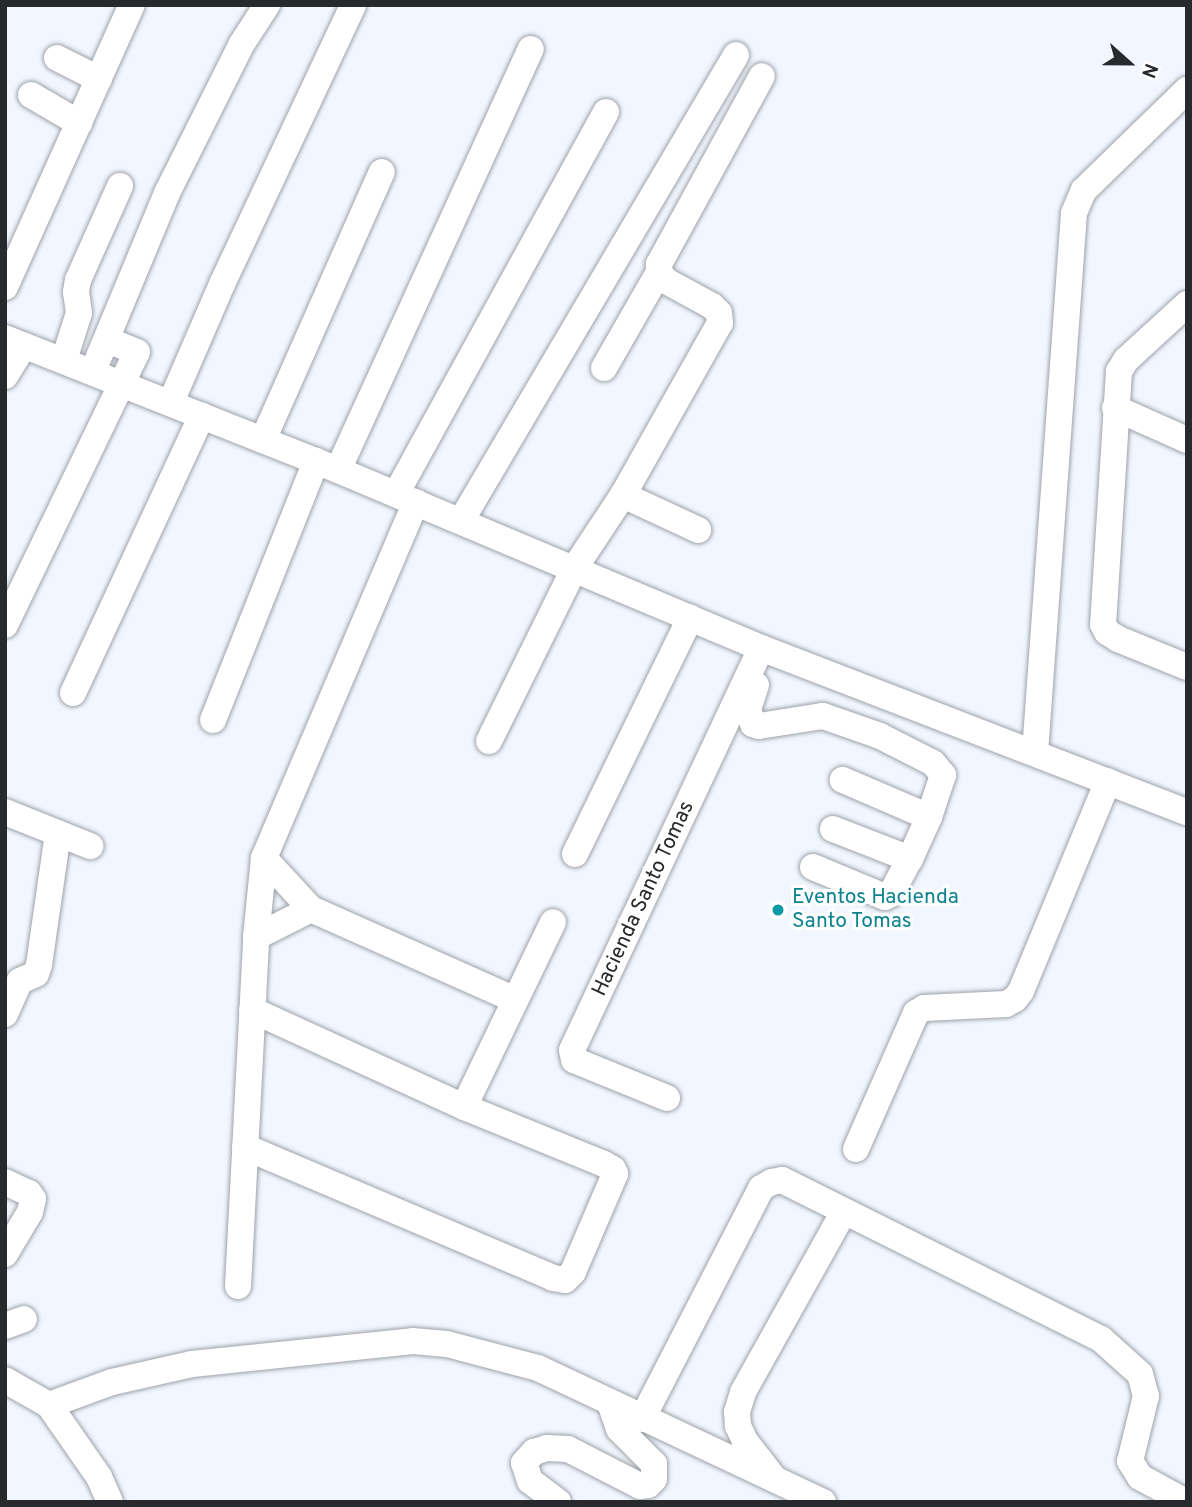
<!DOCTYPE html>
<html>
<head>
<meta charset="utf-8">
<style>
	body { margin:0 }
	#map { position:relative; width:1192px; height:1507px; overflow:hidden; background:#f2f7ff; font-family:Overpass,sans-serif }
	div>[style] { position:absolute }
	.roads { filter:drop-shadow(0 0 2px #9ea2a9) drop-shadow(0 0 2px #9ea2a9) }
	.minor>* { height:26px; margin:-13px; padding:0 13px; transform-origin:13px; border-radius:13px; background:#fff }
	.dots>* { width:19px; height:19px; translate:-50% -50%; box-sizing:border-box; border:4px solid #fff; border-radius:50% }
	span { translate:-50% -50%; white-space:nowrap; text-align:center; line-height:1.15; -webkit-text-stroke:6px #fff; paint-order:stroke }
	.culture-label { font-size:21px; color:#0d838f }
	.left { translate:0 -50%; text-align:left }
	.street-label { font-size:21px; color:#27292c }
	.frame { position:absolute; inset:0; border:7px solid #27292c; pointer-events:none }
	.north { position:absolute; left:1094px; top:28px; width:70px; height:70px; -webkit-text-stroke:5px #fff; paint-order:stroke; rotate:111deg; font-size:19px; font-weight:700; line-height:28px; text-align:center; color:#27292c }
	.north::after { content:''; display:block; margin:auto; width:24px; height:32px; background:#27292c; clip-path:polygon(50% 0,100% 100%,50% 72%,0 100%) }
</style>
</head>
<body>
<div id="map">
	<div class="roads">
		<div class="minor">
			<div style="left:57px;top:58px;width:47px;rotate:26.6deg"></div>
			<div style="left:31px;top:95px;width:56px;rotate:30.3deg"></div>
			<div style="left:5px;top:287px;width:309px;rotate:-65.8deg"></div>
			<div style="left:1187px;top:304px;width:83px;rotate:137.4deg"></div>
			<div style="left:1126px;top:360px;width:13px;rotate:122deg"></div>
			<div style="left:1119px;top:371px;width:254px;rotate:93.6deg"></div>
			<div style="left:1103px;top:624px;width:9px;rotate:63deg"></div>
			<div style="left:1107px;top:632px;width:13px;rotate:32deg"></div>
			<div style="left:1118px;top:639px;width:74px;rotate:22.1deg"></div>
			<div style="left:5px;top:338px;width:358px;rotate:21.6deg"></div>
			<div style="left:338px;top:470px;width:459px;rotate:22.8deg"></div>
			<div style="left:761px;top:648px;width:456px;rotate:21.1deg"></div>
			<div style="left:64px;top:360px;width:49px;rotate:-72.3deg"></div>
			<div style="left:79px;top:313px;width:21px;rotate:-98deg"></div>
			<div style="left:76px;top:292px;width:12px;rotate:-81deg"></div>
			<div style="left:78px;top:280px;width:103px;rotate:-65.9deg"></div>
			<div style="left:604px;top:368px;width:111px;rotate:-60.2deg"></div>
			<div style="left:93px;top:371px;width:193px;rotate:-67.4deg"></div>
			<div style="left:167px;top:193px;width:165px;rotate:-63.4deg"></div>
			<div style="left:241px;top:45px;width:48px;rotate:-57deg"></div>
			<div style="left:5px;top:376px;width:36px;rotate:-58deg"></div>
			<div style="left:171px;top:402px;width:129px;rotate:-66.6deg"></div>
			<div style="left:222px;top:284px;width:308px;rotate:-64.8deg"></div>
			<div style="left:1115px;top:408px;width:79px;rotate:24deg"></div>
			<div style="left:263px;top:440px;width:293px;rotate:-66.1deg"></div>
			<div style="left:338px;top:470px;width:463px;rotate:-65.4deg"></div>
			<div style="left:396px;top:494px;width:436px;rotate:-61.2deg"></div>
			<div style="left:623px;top:495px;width:83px;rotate:25deg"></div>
			<div style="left:461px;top:521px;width:541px;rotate:-59.45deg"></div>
			<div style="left:5px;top:625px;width:303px;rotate:-64.2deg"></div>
			<div style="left:137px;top:352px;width:31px;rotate:-158deg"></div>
			<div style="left:756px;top:685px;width:26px;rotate:108deg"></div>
			<div style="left:748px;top:710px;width:15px;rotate:70deg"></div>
			<div style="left:753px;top:724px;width:6px;rotate:18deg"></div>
			<div style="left:759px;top:726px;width:65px;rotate:-8.9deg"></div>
			<div style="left:823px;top:716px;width:60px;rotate:19.3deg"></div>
			<div style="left:880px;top:736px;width:59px;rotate:27deg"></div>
			<div style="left:933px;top:763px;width:16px;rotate:50deg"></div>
			<div style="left:943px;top:775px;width:44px;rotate:108.4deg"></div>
			<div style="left:929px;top:817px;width:94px;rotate:-156.7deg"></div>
			<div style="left:73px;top:693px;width:306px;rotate:-65.1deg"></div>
			<div style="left:213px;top:720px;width:279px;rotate:-68.3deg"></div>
			<div style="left:489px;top:741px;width:192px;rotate:-63.7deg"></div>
			<div style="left:574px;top:569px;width:89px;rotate:-56.5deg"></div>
			<div style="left:623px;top:495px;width:197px;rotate:-60.6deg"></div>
			<div style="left:720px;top:323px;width:10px;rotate:-96deg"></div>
			<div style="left:719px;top:313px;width:10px;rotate:-135deg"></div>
			<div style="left:712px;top:306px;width:52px;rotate:-151.5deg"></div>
			<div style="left:666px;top:281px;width:11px;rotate:-128deg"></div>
			<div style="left:659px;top:272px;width:8px;rotate:-90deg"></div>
			<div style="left:659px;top:264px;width:214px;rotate:-61.3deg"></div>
			<div style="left:1035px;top:753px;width:541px;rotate:-85.87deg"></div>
			<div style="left:1074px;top:213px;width:25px;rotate:-67deg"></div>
			<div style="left:1084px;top:190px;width:144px;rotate:-44.2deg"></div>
			<div style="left:5px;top:812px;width:92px;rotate:21.8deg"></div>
			<div style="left:833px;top:829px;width:83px;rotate:21.3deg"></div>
			<div style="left:910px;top:859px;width:46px;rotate:-65.7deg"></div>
			<div style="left:575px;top:854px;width:263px;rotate:-64deg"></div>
			<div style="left:264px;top:858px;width:69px;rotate:47.3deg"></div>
			<div style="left:311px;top:909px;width:223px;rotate:24deg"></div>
			<div style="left:813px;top:867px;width:78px;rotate:22.6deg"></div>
			<div style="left:885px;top:897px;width:7px;rotate:-27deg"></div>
			<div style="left:891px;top:894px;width:40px;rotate:-62deg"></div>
			<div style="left:256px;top:937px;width:62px;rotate:-27deg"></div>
			<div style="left:5px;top:1014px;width:36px;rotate:-66deg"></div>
			<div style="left:20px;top:981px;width:17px;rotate:-24deg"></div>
			<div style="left:36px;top:974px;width:9px;rotate:-72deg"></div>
			<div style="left:39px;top:965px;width:133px;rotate:-81.8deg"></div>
			<div style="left:667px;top:1098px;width:100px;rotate:-157.8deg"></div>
			<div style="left:574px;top:1060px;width:10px;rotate:-101deg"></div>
			<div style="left:572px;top:1050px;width:444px;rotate:-64.8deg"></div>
			<div style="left:464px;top:1107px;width:205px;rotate:-64.3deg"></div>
			<div style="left:245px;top:1147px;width:335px;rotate:23deg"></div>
			<div style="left:553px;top:1278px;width:12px;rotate:9deg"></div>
			<div style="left:565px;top:1280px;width:11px;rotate:-45deg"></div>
			<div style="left:573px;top:1272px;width:107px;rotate:-66.8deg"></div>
			<div style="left:615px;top:1174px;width:5px;rotate:-112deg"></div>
			<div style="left:613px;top:1169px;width:10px;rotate:-151deg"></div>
			<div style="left:604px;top:1164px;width:151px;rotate:-157.8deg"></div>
			<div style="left:464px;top:1107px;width:233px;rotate:-155.4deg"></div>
			<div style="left:856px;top:1149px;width:149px;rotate:-66.2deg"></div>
			<div style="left:916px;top:1013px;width:9px;rotate:-32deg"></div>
			<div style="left:924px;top:1008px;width:82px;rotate:-2.8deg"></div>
			<div style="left:1006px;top:1004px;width:10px;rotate:-29deg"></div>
			<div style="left:1015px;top:999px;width:10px;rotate:-53deg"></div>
			<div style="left:1021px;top:991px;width:227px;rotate:-67.5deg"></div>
			<div style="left:5px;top:1182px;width:26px;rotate:25deg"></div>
			<div style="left:29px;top:1193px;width:7px;rotate:56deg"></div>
			<div style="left:33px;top:1199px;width:13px;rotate:103deg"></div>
			<div style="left:30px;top:1212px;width:49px;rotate:120.8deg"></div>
			<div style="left:238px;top:1286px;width:349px;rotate:-87deg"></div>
			<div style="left:256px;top:937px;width:79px;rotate:-84.2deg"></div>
			<div style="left:264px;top:858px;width:387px;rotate:-66.9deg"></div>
			<div style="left:5px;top:1326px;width:20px;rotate:-20deg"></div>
			<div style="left:5px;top:1380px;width:51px;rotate:29.6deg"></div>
			<div style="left:49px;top:1405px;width:88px;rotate:55.2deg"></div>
			<div style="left:99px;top:1477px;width:27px;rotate:66deg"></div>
			<div style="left:49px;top:1405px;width:67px;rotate:-20.1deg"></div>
			<div style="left:112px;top:1382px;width:82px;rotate:-12.7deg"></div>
			<div style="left:192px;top:1364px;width:222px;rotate:-5.9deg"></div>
			<div style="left:413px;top:1341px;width:34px;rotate:5deg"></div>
			<div style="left:447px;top:1344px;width:94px;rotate:14.8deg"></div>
			<div style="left:538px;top:1368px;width:315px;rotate:25.2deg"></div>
			<div style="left:642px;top:1419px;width:260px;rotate:-62.7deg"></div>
			<div style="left:761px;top:1188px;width:13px;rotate:-29deg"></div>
			<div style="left:772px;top:1182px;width:10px;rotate:-11deg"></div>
			<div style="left:782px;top:1180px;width:356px;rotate:26.5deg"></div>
			<div style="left:1101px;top:1339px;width:52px;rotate:41.9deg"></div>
			<div style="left:1140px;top:1374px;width:23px;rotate:75deg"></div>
			<div style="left:1146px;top:1396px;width:67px;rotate:103.8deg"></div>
			<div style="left:1130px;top:1461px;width:19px;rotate:58deg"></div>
			<div style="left:1140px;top:1477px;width:52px;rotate:28.5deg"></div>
			<div style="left:773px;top:1477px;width:46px;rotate:-127.9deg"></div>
			<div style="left:745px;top:1441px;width:17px;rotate:-115deg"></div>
			<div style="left:738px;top:1426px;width:14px;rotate:-94deg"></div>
			<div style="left:737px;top:1412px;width:21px;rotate:-73deg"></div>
			<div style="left:743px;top:1392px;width:205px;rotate:-60.8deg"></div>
			<div style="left:558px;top:1502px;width:35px;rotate:-143deg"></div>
			<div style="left:530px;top:1481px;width:19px;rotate:-108deg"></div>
			<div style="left:524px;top:1463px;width:15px;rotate:-48deg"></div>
			<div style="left:534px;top:1452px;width:14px;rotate:-17deg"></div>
			<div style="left:547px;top:1448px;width:21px;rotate:3deg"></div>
			<div style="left:568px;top:1449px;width:81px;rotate:27.2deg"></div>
			<div style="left:640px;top:1486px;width:8px;rotate:-7deg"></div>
			<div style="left:648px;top:1485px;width:8px;rotate:-45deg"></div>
			<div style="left:654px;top:1479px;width:15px;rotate:-90deg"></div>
			<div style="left:654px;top:1464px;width:49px;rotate:-135deg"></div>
			<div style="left:619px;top:1429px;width:28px;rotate:-109deg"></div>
		</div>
	</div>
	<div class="dots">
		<div style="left:778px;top:910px;background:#0f9aa8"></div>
	</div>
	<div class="culture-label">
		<span class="left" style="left:792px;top:910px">Eventos Hacienda<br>Santo Tomas</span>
	</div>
	<div class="street-label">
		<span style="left:644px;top:899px;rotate:-65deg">Hacienda Santo Tomas</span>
	</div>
	<div class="frame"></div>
	<div class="north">N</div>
</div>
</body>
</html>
